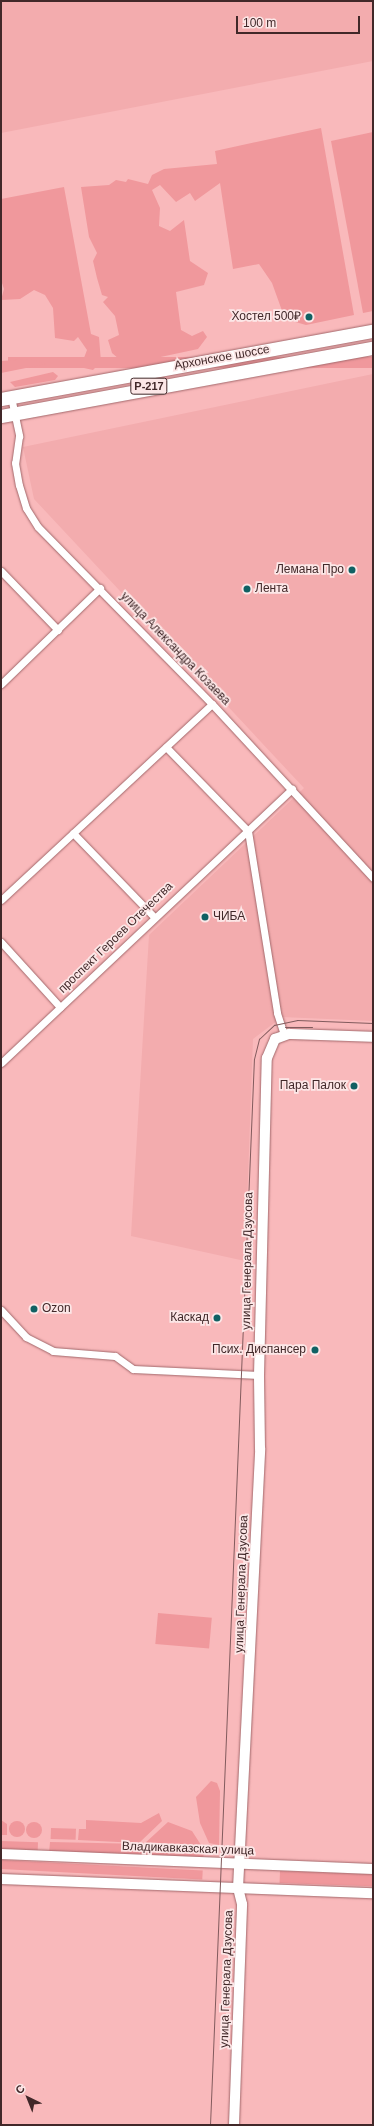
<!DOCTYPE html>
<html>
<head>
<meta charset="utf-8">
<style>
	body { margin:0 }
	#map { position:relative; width:374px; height:2126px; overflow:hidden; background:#f9b9bb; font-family:Arial,sans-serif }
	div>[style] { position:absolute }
	.built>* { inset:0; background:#f3acae }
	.green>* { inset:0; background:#f0989c; transform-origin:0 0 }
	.round { border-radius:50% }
	.roads { filter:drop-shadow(0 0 1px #a2686b) drop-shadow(0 0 1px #a2686b) }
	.street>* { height:7px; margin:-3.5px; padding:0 3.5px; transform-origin:3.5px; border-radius:3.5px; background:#fff }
	.secondary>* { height:10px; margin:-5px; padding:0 5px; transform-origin:5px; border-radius:5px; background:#fff }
	.highway>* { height:13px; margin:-6.5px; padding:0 6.5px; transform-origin:6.5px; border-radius:6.5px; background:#fff }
	.tram>* { height:1px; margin:-0.5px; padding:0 0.5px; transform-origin:0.5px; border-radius:0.5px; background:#825b5d }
	.dots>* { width:11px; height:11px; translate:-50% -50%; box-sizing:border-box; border:2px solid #fce7e7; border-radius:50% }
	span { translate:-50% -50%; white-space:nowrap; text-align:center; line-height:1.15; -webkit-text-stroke:3.5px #fce7e7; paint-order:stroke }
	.shield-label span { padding:1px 3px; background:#fce7e7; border:1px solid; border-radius:3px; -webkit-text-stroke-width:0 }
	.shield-label { font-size:11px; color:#412829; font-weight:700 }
	.poi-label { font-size:12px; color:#412829 }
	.right { translate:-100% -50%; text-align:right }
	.left { translate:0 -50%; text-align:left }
	.street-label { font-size:12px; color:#412829 }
	.frame { position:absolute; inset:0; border:2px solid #412829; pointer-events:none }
	.north { position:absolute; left:8px; top:2078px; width:40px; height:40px; -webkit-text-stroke:3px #fce7e7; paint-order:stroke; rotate:317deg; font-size:11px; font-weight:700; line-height:16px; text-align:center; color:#412829 }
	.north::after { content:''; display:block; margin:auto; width:14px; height:18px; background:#412829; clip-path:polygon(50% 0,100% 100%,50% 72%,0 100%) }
	.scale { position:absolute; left:236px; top:16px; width:124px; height:18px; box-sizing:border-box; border:2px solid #412829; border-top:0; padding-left:5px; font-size:12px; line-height:14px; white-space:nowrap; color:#412829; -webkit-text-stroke:3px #fce7e7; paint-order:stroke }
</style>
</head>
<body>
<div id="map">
	<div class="built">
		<div style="clip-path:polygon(1px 1px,373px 1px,373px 61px,1px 133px)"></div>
		<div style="clip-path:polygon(373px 374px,373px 1021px,282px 1017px,253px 1039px,245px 1261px,131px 1236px,149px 935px,304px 788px,34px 499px,23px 447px)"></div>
	</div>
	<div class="green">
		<div style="clip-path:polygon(321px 128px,354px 315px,306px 325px,285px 319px,272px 283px,259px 264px,233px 269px,220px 183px,195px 201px,190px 193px,176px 202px,160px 185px,152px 190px,160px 208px,159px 226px,170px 231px,184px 220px,190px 261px,208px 273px,204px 285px,176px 292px,181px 330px,192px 336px,203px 331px,207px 337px,198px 349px,137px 362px,119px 359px,112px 353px,108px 340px,119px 335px,115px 316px,103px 302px,108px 297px,102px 295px,97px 278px,93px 261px,97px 253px,89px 237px,81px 187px,109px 185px,116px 180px,126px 182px,128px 179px,148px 184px,152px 175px,164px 169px,217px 164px,215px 151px)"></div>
		<div style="clip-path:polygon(373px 132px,373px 311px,363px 313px,331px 141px)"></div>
		<div style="clip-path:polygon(64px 187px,91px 334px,99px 337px,101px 362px,93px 370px,84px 368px,82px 363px,87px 350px,78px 337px,74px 341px,55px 338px,53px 308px,45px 295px,34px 290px,20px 299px,1px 300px,4px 289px,1px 280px,1px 199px)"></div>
		<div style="left:373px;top:357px;width:11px;height:365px;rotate:90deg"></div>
		<div style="clip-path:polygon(30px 359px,46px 364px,1px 373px,1px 361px)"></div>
		<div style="clip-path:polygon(53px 372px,58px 376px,55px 380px,15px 387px,10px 382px)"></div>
		<div style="left:158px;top:1613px;width:54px;height:31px;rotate:5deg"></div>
		<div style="clip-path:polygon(211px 1781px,217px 1783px,220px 1791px,219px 1845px,209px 1843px,200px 1823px,196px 1797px)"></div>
		<div style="clip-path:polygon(159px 1813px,162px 1821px,139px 1843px,78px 1840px,79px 1829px,86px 1829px,86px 1820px,141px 1823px)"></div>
		<div style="clip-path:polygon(1px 1820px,7px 1824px,7px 1835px,1px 1835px)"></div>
		<div class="round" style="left:9px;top:1821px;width:16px;height:16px"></div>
		<div style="clip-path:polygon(168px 1822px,192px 1831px,201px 1845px,155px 1844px,204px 1849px,203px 1860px,49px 1853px,50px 1842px,144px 1844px)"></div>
		<div class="round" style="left:26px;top:1822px;width:16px;height:16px"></div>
		<div style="left:51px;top:1828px;width:25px;height:11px;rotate:2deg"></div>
		<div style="left:1px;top:1841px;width:37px;height:8px;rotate:2deg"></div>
		<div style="left:1px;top:1860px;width:202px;height:9px;rotate:3deg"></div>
		<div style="left:280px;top:1871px;width:93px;height:12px;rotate:2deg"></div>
	</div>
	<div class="roads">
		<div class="street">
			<div style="left:11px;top:397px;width:40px;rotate:78deg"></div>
			<div style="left:19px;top:436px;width:27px;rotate:98deg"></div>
			<div style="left:15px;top:463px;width:22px;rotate:80deg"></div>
			<div style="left:19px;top:485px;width:24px;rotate:73deg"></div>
			<div style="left:26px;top:508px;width:22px;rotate:58deg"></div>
			<div style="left:38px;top:527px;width:248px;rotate:45.5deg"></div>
			<div style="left:212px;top:704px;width:237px;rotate:47.2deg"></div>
			<div style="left:1px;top:571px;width:82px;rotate:46deg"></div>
			<div style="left:1px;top:684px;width:138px;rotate:-44.1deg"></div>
			<div style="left:166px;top:747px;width:117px;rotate:45.7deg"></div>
			<div style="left:248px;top:831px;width:184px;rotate:80.9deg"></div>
			<div style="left:277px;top:1013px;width:23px;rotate:72deg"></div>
			<div style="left:73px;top:833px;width:117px;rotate:46deg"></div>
			<div style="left:1px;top:900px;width:288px;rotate:-42.9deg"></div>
			<div style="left:1px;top:942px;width:88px;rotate:47.8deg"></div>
			<div style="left:1px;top:1063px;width:400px;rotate:-43.3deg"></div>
			<div style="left:1px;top:1310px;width:37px;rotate:47deg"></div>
			<div style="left:26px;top:1337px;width:30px;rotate:27deg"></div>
			<div style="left:53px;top:1351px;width:62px;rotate:4.6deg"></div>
			<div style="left:115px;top:1356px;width:22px;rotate:36deg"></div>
			<div style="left:133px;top:1369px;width:126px;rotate:2.7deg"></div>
		</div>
		<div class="secondary">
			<div style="left:1px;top:1854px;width:372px;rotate:2.3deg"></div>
			<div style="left:1px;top:1879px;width:372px;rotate:2.2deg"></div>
			<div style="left:234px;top:2125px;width:221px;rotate:-87.9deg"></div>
			<div style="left:242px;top:1904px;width:16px;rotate:-104deg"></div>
			<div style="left:238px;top:1888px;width:440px;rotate:-87.1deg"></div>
			<div style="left:260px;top:1449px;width:74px;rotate:-90.8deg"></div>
			<div style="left:259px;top:1375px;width:317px;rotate:-88.6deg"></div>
			<div style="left:267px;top:1058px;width:21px;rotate:-67deg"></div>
			<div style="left:275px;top:1039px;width:15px;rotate:-20deg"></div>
			<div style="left:289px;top:1034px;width:84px;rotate:2deg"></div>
		</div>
		<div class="highway">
			<div style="left:1px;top:399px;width:378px;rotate:-10.4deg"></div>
			<div style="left:1px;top:416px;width:378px;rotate:-10.4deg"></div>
		</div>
	</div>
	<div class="tram">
		<div style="left:285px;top:1027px;width:27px"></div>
		<div style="left:210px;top:2125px;width:1067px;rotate:-87.64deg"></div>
		<div style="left:254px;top:1059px;width:21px;rotate:-76deg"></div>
		<div style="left:259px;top:1039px;width:21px;rotate:-43deg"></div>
		<div style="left:274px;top:1025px;width:24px;rotate:-12deg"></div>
		<div style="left:297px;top:1020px;width:76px;rotate:2.3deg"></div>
	</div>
	<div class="dots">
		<div style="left:309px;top:317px;background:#106163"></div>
		<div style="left:352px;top:570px;background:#106163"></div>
		<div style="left:247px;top:589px;background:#106163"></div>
		<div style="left:205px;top:917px;background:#106163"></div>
		<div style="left:354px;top:1086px;background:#106163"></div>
		<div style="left:34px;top:1309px;background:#106163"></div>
		<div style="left:217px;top:1318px;background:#106163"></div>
		<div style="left:315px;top:1350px;background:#106163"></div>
	</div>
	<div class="shield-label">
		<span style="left:149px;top:386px">Р-217</span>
	</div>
	<div class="poi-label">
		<span class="right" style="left:301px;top:317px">Хостел 500₽</span>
		<span class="right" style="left:344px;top:570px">Лемана Про</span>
		<span class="left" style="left:255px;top:589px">Лента</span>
		<span class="left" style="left:213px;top:917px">ЧИБА</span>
		<span class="right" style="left:346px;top:1086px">Пара Палок</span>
		<span class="left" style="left:42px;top:1309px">Ozon</span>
		<span class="right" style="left:209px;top:1318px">Каскад</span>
		<span class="right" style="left:306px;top:1350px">Псих. Диспансер</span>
	</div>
	<div class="street-label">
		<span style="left:222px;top:358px;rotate:-10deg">Архонское шоссе</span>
		<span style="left:175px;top:649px;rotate:46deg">улица Александра Козаева</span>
		<span style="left:116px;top:938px;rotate:-44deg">проспект Героев Отечества</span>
		<span style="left:248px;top:1261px;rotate:-89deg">улица Генерала Дзусова</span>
		<span style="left:242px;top:1584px;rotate:-88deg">улица Генерала Дзусова</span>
		<span style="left:188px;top:1849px;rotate:2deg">Владикавказская улица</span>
		<span style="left:227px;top:1979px;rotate:-88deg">улица Генерала Дзусова</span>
	</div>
	<div class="frame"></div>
	<div class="north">С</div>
	<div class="scale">100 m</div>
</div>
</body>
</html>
